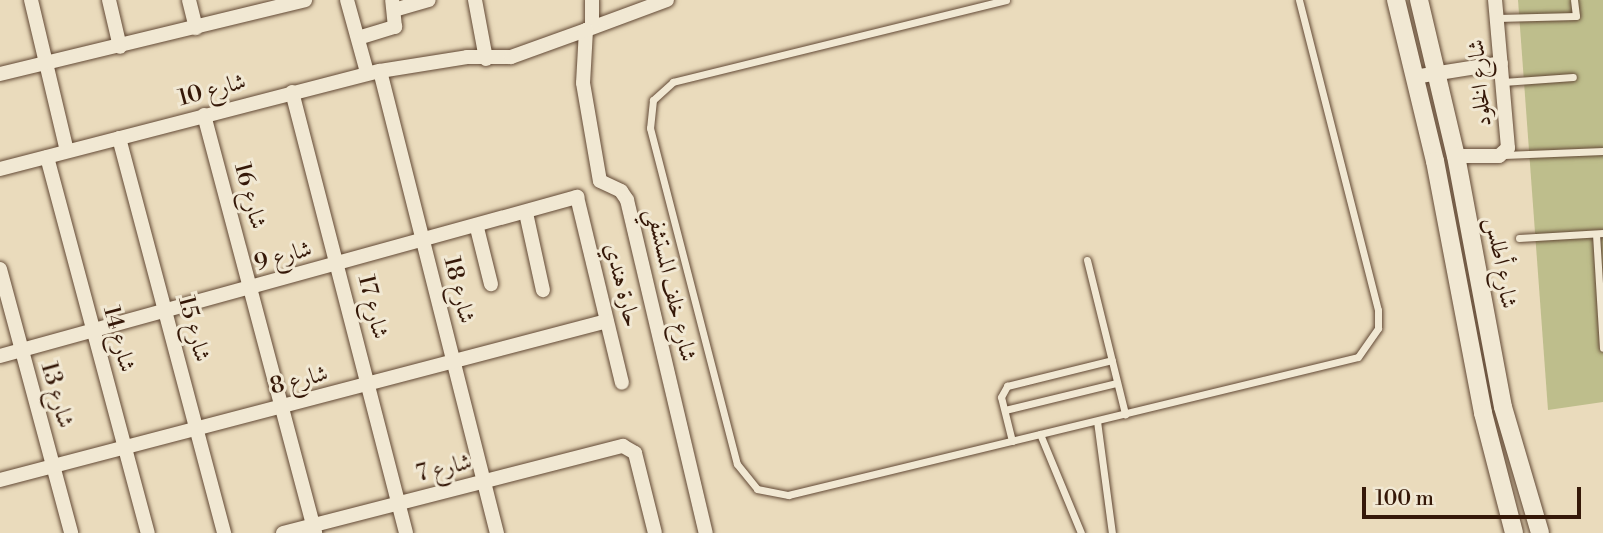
<!DOCTYPE html>
<html>
<head>
<meta charset="utf-8">
<style>
	body { margin:0 }
	#map { position:relative; width:1603px; height:533px; overflow:hidden; background:#eadbbc; font-family:"Libre Bodoni",Amiri,serif }
	div>[style] { position:absolute }
	.green>* { inset:0; background:#bebe8c }
	.roads { filter:drop-shadow(0 0 2px #624935) drop-shadow(0 0 2px #624935) }
	.service>* { height:7px; margin:-3.5px; padding:0 3.5px; transform-origin:3.5px; border-radius:3.5px; background:#f1e8d3 }
	.minor>* { height:14px; margin:-7px; padding:0 7px; transform-origin:7px; border-radius:7px; background:#f1e8d3 }
	.tertiary>* { height:18px; margin:-9px; padding:0 9px; transform-origin:9px; border-radius:9px; background:#f1e8d3 }
	span { translate:-50% -50%; white-space:nowrap; text-align:center; line-height:1.15; -webkit-text-stroke:6px #f1e8d3; paint-order:stroke }
	.street-label { font-size:23px; color:#351808 }
	.scale { position:absolute; left:1362px; top:487px; width:219px; height:32px; box-sizing:border-box; border:4px solid #351808; border-top:0; padding-left:9px; font-size:21px; line-height:24px; white-space:nowrap; color:#351808; -webkit-text-stroke:5px #f1e8d3; paint-order:stroke }
</style>
</head>
<body>
<div id="map">
	<div class="green">
		<div style="clip-path:polygon(1518px 0,1603px 0,1603px 402px,1548px 410px)"></div>
	</div>
	<div class="roads">
		<div class="service">
			<div style="left:1006px;top:0;width:343px;rotate:166.2deg"></div>
			<div style="left:673px;top:82px;width:27px;rotate:138deg"></div>
			<div style="left:653px;top:100px;width:28px;rotate:96deg"></div>
			<div style="left:650px;top:128px;width:347px;rotate:75.5deg"></div>
			<div style="left:737px;top:464px;width:32px;rotate:51deg"></div>
			<div style="left:757px;top:489px;width:32px;rotate:11deg"></div>
			<div style="left:788px;top:495px;width:586px;rotate:-13.61deg"></div>
			<div style="left:1358px;top:357px;width:35px;rotate:-55deg"></div>
			<div style="left:1378px;top:328px;width:18px;rotate:-90deg"></div>
			<div style="left:1378px;top:310px;width:320px;rotate:-104.3deg"></div>
			<div style="left:1497px;top:18px;width:79px;rotate:-1.5deg"></div>
			<div style="left:1576px;top:16px;width:16px;rotate:-97deg"></div>
			<div style="left:1503px;top:82px;width:70px;rotate:-4.1deg"></div>
			<div style="left:1504px;top:155px;width:99px;rotate:-2.3deg"></div>
			<div style="left:1596px;top:234px;width:114px;rotate:86.5deg"></div>
			<div style="left:1519px;top:238px;width:84px;rotate:-3.4deg"></div>
			<div style="left:1087px;top:260px;width:159px;rotate:76.1deg"></div>
			<div style="left:1005px;top:410px;width:115px;rotate:-13.6deg"></div>
			<div style="left:1097px;top:421px;width:113px;rotate:82.4deg"></div>
			<div style="left:1040px;top:434px;width:107px;rotate:67.5deg"></div>
			<div style="left:1012px;top:441px;width:45px;rotate:-104deg"></div>
			<div style="left:1001px;top:397px;width:13px;rotate:-61deg"></div>
			<div style="left:1007px;top:386px;width:108px;rotate:-13.9deg"></div>
		</div>
		<div class="minor">
			<div style="left:31px;top:0;width:155px;rotate:76.6deg"></div>
			<div style="left:109px;top:0;width:48px;rotate:76.8deg"></div>
			<div style="left:189px;top:0;width:29px;rotate:76deg"></div>
			<div style="left:347px;top:0;width:75px;rotate:74.5deg"></div>
			<div style="left:475px;top:0;width:60px;rotate:79.4deg"></div>
			<div style="left:667px;top:0;width:86px;rotate:159.7deg"></div>
			<div style="left:586px;top:30px;width:53px;rotate:93.2deg"></div>
			<div style="left:583px;top:83px;width:99px;rotate:80.2deg"></div>
			<div style="left:600px;top:181px;width:23px;rotate:25deg"></div>
			<div style="left:621px;top:191px;width:11px;rotate:56deg"></div>
			<div style="left:627px;top:200px;width:342px;rotate:76.7deg"></div>
			<div style="left:394px;top:10px;width:36px;rotate:-16deg"></div>
			<div style="left:592px;top:24px;width:24px;rotate:-90deg"></div>
			<div style="left:358px;top:38px;width:39px;rotate:-17deg"></div>
			<div style="left:395px;top:27px;width:27px;rotate:-96deg"></div>
			<div style="left:380px;top:71px;width:88px;rotate:-9.1deg"></div>
			<div style="left:467px;top:57px;width:44px"></div>
			<div style="left:511px;top:57px;width:80px;rotate:-19.8deg"></div>
			<div style="left:0;top:74px;width:314px;rotate:-13.6deg"></div>
			<div style="left:1414px;top:77px;width:88px;rotate:-9.1deg"></div>
			<div style="left:292px;top:92px;width:455px;rotate:75.5deg"></div>
			<div style="left:204px;top:115px;width:432px;rotate:75.1deg"></div>
			<div style="left:119px;top:138px;width:409px;rotate:75.1deg"></div>
			<div style="left:1456px;top:156px;width:43px"></div>
			<div style="left:1499px;top:156px;width:12px;rotate:-42deg"></div>
			<div style="left:1508px;top:148px;width:149px;rotate:-95deg"></div>
			<div style="left:47px;top:157px;width:389px;rotate:75deg"></div>
			<div style="left:0;top:169px;width:392px;rotate:-14.5deg"></div>
			<div style="left:380px;top:71px;width:477px;rotate:75.8deg"></div>
			<div style="left:526px;top:213px;width:79px;rotate:77.6deg"></div>
			<div style="left:477px;top:228px;width:58px;rotate:76deg"></div>
			<div style="left:0;top:269px;width:273px;rotate:74.9deg"></div>
			<div style="left:0;top:356px;width:599px;rotate:-15.41deg"></div>
			<div style="left:577px;top:197px;width:191px;rotate:76.4deg"></div>
			<div style="left:0;top:480px;width:627px;rotate:-14.68deg"></div>
			<div style="left:283px;top:533px;width:351px;rotate:-14.4deg"></div>
			<div style="left:623px;top:446px;width:14px;rotate:30deg"></div>
			<div style="left:635px;top:453px;width:82px;rotate:76deg"></div>
		</div>
		<div class="tertiary">
			<div style="left:1396px;top:0;width:166px;rotate:76.4deg"></div>
			<div style="left:1435px;top:161px;width:257px;rotate:79.2deg"></div>
			<div style="left:1483px;top:413px;width:124px;rotate:75.5deg"></div>
			<div style="left:1419px;top:0;width:160px;rotate:76.7deg"></div>
			<div style="left:1456px;top:156px;width:255px;rotate:79.4deg"></div>
			<div style="left:1503px;top:407px;width:131px;rotate:73.6deg"></div>
		</div>
	</div>
	<div class="street-label">
		<span style="left:1480px;top:83px;rotate:-95deg">شارع الخلود</span>
		<span style="left:212px;top:90px;rotate:-15deg">شارع 10</span>
		<span style="left:250px;top:196px;rotate:75deg">شارع 16</span>
		<span style="left:283px;top:256px;rotate:-15deg">شارع 9</span>
		<span style="left:1501px;top:263px;rotate:80deg">شارع أطلس</span>
		<span style="left:622px;top:285px;rotate:76deg">حارة هندي</span>
		<span style="left:671px;top:285px;rotate:77deg">شارع خلف المستشفي</span>
		<span style="left:459px;top:290px;rotate:76deg">شارع 18</span>
		<span style="left:373px;top:307px;rotate:76deg">شارع 17</span>
		<span style="left:194px;top:329px;rotate:75deg">شارع 15</span>
		<span style="left:119px;top:339px;rotate:75deg">شارع 14</span>
		<span style="left:299px;top:380px;rotate:-14deg">شارع 8</span>
		<span style="left:57px;top:395px;rotate:74deg">شارع 13</span>
		<span style="left:444px;top:468px;rotate:-14deg">شارع 7</span>
	</div>
	<div class="scale">100 m</div>
</div>
</body>
</html>
